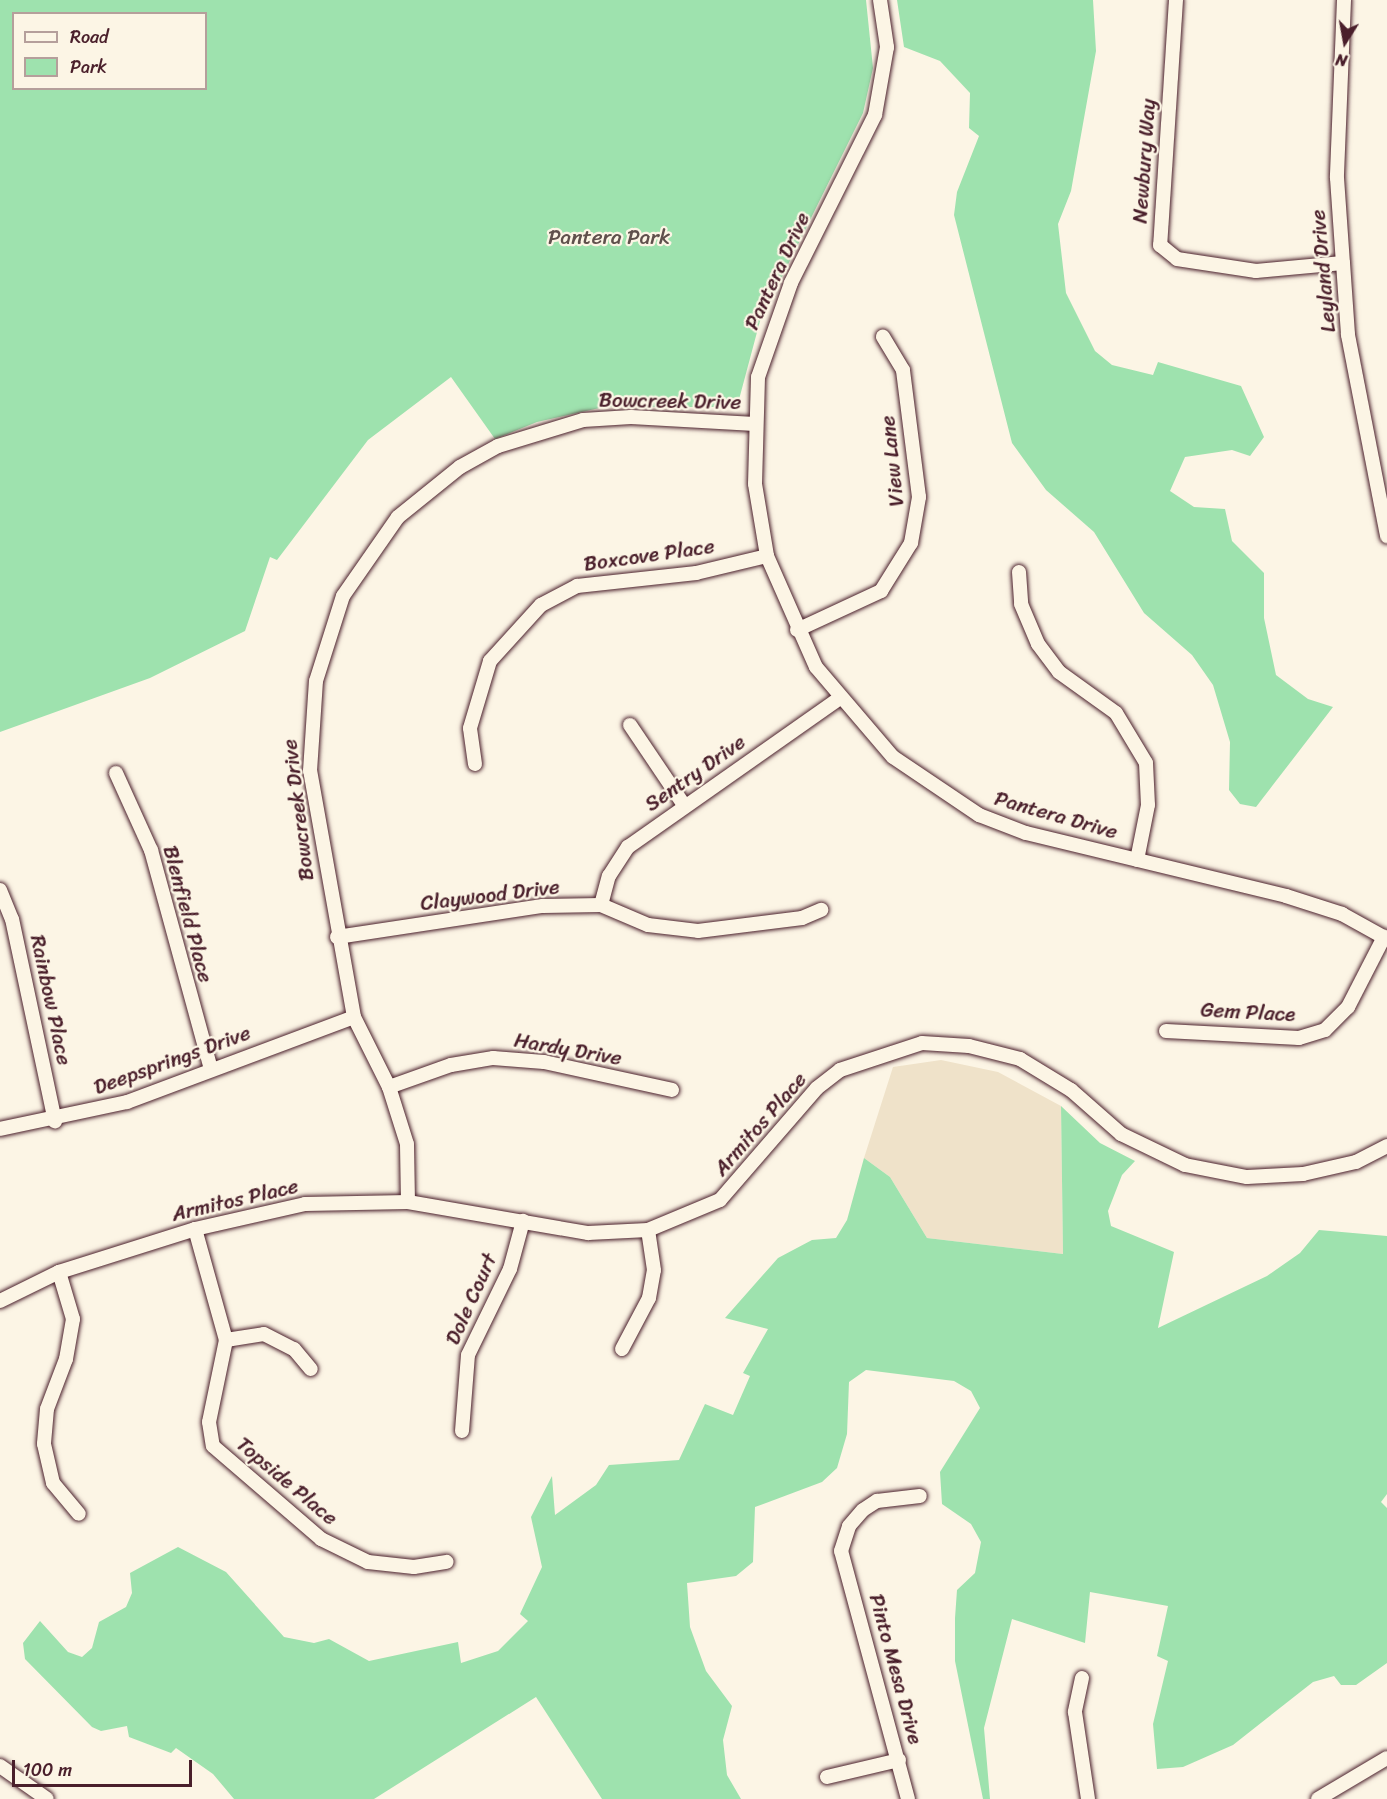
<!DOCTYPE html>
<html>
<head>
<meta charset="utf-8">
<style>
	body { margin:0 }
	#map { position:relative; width:1387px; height:1799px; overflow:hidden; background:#fcf5e5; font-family:Sriracha,sans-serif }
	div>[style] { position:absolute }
	.built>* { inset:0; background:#efe2c9 }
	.green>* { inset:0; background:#9ee2ae }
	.roads { filter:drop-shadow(0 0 2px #4a1f2b) drop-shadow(0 0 2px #4a1f2b) }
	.minor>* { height:14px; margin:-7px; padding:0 7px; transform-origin:7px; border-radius:7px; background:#fcf5e5 }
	span { translate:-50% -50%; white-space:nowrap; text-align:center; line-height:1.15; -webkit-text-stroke:4.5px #fcf5e5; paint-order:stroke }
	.street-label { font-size:21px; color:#4a1f2b }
	.park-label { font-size:21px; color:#5f504c }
	.legend { position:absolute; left:12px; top:12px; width:195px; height:78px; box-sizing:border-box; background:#fcf5e5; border:2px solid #b59f9b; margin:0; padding:8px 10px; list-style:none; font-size:18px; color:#4a1f2b }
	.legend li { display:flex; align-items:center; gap:12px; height:30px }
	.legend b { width:30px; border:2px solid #b59f9b }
	.north { position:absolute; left:1315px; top:12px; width:60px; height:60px; -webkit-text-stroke:4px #fcf5e5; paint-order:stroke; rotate:191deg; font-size:16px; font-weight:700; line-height:24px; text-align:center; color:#4a1f2b }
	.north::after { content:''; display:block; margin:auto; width:21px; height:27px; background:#4a1f2b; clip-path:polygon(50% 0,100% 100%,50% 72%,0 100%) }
	.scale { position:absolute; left:12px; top:1760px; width:180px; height:27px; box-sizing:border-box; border:3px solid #4a1f2b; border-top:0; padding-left:8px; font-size:18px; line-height:21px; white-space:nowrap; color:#4a1f2b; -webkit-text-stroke:4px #fcf5e5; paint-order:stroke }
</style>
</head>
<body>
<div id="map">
	<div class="built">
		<div style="clip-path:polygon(941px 1060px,998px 1072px,1061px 1106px,1063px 1254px,927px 1238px,890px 1177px,864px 1158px,893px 1067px)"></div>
	</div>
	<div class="green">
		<div style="clip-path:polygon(evenodd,0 0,866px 0,873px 68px,863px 113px,760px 321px,737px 407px,604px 407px,537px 422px,495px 439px,451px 377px,368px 440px,277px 560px,270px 557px,245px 631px,150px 678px,0 732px,0 0,14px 14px,206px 14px,206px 88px,14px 88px,14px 14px)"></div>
		<div style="clip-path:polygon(897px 0,1093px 0,1096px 51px,1071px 191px,1058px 224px,1066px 293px,1095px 351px,1112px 365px,1153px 375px,1158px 362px,1241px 386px,1264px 437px,1250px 456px,1232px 450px,1185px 457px,1170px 491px,1194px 507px,1225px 509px,1232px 541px,1264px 573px,1264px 618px,1276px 675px,1308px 699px,1333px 707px,1256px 807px,1240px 804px,1229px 790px,1230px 742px,1213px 685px,1192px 655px,1144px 613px,1094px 532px,1046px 490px,1012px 443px,954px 215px,957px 192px,979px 136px,969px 128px,970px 93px,940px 61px,904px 47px)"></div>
		<div style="clip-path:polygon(1061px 1106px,1100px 1143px,1135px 1161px,1122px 1175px,1108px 1211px,1111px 1226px,1174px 1252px,1158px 1328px,1267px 1276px,1300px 1253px,1319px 1230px,1387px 1236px,1387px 1494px,1381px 1502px,1387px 1508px,1387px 1663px,1356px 1685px,1341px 1685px,1334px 1676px,1313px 1682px,1233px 1745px,1183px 1767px,1157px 1769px,1153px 1724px,1168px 1661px,1157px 1656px,1168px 1606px,1090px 1592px,1085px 1643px,1012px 1619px,984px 1728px,990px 1799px,983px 1799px,955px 1661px,955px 1618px,957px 1590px,975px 1573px,981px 1542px,971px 1524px,942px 1504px,940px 1472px,980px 1408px,971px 1391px,954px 1381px,866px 1370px,849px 1382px,847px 1434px,837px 1468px,822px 1482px,755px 1507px,753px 1562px,736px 1576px,687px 1583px,690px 1627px,706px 1671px,732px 1706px,723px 1740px,727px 1775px,741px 1799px,602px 1799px,536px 1697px,374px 1799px,234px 1799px,213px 1774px,176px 1748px,171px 1753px,129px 1737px,127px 1726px,101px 1731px,92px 1727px,25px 1659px,23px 1643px,40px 1621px,68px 1652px,82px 1657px,92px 1648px,99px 1622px,126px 1607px,132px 1593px,130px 1573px,178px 1547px,226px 1572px,284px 1637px,314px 1643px,329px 1639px,369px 1661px,458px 1642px,461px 1663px,498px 1651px,528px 1621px,520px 1614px,542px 1567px,531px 1517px,552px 1476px,555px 1515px,596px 1485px,609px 1465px,679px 1460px,705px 1404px,733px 1415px,750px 1376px,743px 1373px,768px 1329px,725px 1318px,778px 1258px,812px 1240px,836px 1238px,847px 1220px,864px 1158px,890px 1177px,927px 1238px,1063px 1254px)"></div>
	</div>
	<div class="roads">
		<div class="minor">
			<div style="left:880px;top:0;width:48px;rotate:81.5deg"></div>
			<div style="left:887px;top:47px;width:69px;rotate:100deg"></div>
			<div style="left:875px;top:115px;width:188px;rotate:116.6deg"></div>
			<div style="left:791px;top:283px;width:100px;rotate:109.3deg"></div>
			<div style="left:758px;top:377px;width:107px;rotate:91.6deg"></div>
			<div style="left:755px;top:484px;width:73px;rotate:80.5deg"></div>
			<div style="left:767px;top:556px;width:121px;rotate:66.2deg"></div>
			<div style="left:816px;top:667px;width:118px;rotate:49.5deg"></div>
			<div style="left:893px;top:757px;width:104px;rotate:34deg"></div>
			<div style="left:979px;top:815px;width:50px;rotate:21deg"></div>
			<div style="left:1026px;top:833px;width:268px;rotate:13.6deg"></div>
			<div style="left:1286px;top:896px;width:59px;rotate:17.8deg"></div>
			<div style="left:1342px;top:914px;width:51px;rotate:29.1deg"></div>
			<div style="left:1176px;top:0;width:246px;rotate:93.7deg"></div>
			<div style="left:1160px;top:245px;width:22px;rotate:39deg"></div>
			<div style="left:1177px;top:259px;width:80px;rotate:8.6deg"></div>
			<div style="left:1256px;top:271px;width:87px;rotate:-5.3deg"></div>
			<div style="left:1344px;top:0;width:178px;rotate:92.3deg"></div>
			<div style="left:1337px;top:178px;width:85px;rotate:86deg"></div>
			<div style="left:1343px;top:263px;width:72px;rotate:86deg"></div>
			<div style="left:1348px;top:335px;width:205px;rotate:79deg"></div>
			<div style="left:1019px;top:572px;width:32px;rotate:86deg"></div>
			<div style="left:1021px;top:604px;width:43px;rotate:67deg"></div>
			<div style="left:1038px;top:644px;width:35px;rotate:53deg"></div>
			<div style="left:1059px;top:672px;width:70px;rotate:35.7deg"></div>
			<div style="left:1116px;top:713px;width:58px;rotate:59deg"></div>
			<div style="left:1146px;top:763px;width:42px;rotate:87.3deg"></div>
			<div style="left:1148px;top:805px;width:56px;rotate:101.3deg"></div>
			<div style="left:797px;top:630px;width:93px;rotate:-24.9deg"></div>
			<div style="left:881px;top:591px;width:57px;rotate:-58deg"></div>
			<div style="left:911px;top:543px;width:47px;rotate:-80.1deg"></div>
			<div style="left:919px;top:497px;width:128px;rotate:-97.2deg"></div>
			<div style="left:903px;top:370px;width:39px;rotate:-121deg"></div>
			<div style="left:630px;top:725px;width:97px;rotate:56deg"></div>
			<div style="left:475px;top:764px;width:36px;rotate:-98deg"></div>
			<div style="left:470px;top:728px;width:70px;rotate:-73.4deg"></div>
			<div style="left:490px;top:661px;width:76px;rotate:-47.7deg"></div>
			<div style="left:541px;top:605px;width:41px;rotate:-27.8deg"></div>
			<div style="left:577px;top:586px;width:120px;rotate:-6.2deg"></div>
			<div style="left:696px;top:573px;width:73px;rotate:-13.5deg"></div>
			<div style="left:116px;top:773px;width:85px;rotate:65.6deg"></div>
			<div style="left:151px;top:850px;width:227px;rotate:74.7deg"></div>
			<div style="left:0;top:890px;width:31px;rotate:68deg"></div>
			<div style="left:12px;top:919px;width:207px;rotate:78deg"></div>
			<div style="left:601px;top:905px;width:30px;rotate:-75deg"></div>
			<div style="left:609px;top:876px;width:35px;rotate:-57deg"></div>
			<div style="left:628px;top:847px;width:259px;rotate:-35.1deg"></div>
			<div style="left:337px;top:937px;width:208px;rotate:-8.6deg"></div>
			<div style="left:543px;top:906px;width:58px;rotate:-1deg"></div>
			<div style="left:601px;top:905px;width:51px;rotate:23.1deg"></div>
			<div style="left:648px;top:925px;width:50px;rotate:6.8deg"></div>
			<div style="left:698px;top:931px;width:105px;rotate:-7.1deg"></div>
			<div style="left:802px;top:918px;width:21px;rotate:-23deg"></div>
			<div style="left:1166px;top:1031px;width:133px;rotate:3deg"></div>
			<div style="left:1299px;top:1038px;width:27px;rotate:-17deg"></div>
			<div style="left:1325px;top:1030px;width:33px;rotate:-45deg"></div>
			<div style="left:1348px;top:1007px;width:79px;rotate:-62.8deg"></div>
			<div style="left:389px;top:1087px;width:66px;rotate:-19.5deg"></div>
			<div style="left:451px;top:1065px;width:43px;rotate:-9.5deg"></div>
			<div style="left:493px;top:1058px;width:51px;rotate:4.5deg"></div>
			<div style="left:544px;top:1062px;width:131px;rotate:12.3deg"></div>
			<div style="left:0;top:1129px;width:130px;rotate:-12deg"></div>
			<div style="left:127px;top:1102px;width:242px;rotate:-20.5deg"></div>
			<div style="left:408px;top:1202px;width:58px;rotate:-91deg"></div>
			<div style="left:407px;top:1144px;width:60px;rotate:-107.5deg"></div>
			<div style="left:389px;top:1087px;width:78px;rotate:-116.6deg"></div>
			<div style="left:354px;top:1017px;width:250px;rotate:-100.1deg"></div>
			<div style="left:310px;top:771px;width:90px;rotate:-86.2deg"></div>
			<div style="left:316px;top:681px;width:89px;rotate:-72.4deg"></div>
			<div style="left:343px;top:596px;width:96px;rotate:-55.2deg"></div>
			<div style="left:398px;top:517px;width:80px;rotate:-38.9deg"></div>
			<div style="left:460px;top:467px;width:43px;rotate:-28.9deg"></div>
			<div style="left:498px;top:446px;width:89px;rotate:-17deg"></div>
			<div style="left:583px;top:420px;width:48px;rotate:-3.6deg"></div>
			<div style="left:631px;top:417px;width:124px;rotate:3.2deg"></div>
			<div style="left:195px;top:1229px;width:115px;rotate:74.4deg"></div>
			<div style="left:226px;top:1340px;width:84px;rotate:101.7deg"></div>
			<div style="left:209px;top:1422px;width:24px;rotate:81deg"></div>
			<div style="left:213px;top:1446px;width:143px;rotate:40.7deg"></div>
			<div style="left:321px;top:1539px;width:52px;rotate:26.1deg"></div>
			<div style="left:368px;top:1562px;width:46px;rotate:6.2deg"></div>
			<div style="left:414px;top:1567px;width:33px;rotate:-9deg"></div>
			<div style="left:59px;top:1272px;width:49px;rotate:73.4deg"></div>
			<div style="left:73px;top:1319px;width:41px;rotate:99.9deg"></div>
			<div style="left:66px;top:1359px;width:53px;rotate:110.8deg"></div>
			<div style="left:47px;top:1409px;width:35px;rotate:95deg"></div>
			<div style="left:44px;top:1444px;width:40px;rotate:77deg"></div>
			<div style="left:53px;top:1483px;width:40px;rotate:50deg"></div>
			<div style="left:0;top:1301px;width:66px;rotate:-26.2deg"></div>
			<div style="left:59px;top:1272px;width:143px;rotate:-17.5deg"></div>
			<div style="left:195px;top:1229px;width:113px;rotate:-12.8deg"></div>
			<div style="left:305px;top:1204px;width:103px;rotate:-1.1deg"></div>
			<div style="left:408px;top:1202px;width:183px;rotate:9.8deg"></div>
			<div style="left:588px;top:1233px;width:60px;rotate:-2.9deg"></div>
			<div style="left:648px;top:1230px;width:78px;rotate:-22.6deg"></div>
			<div style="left:720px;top:1200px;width:148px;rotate:-49.1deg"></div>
			<div style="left:817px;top:1088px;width:29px;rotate:-38deg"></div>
			<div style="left:840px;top:1070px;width:86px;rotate:-18.2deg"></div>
			<div style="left:922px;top:1043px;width:47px;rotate:3.7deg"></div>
			<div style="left:969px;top:1046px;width:53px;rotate:14.3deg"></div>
			<div style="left:1020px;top:1059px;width:60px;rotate:31.3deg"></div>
			<div style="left:1071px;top:1090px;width:67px;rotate:41.3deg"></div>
			<div style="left:1121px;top:1134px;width:71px;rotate:25.8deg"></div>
			<div style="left:1185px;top:1165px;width:63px;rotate:11deg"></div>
			<div style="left:1247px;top:1177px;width:56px;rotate:-3.1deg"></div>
			<div style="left:1303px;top:1174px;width:54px;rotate:-12.8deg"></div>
			<div style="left:1356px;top:1162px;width:35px;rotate:-27deg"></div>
			<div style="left:226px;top:1340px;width:38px;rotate:-9deg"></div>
			<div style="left:264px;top:1334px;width:34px;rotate:27deg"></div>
			<div style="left:294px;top:1349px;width:26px;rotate:50deg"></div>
			<div style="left:622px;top:1349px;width:58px;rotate:-62.1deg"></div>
			<div style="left:649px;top:1298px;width:28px;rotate:-80deg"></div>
			<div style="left:654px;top:1270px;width:40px;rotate:-98.5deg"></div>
			<div style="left:462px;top:1431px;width:76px;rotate:-85.5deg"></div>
			<div style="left:468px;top:1355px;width:96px;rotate:-64deg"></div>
			<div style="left:510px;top:1269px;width:50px;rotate:-74.8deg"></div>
			<div style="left:1082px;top:1678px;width:35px;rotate:102deg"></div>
			<div style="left:1075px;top:1712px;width:88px;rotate:81.5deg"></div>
			<div style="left:0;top:1766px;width:57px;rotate:35.1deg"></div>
			<div style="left:827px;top:1777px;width:74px;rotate:-13.3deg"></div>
			<div style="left:908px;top:1799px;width:257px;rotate:-105.1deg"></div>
			<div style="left:841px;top:1551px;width:26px;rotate:-72deg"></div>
			<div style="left:849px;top:1526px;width:21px;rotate:-49deg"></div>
			<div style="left:863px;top:1510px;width:17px;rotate:-33deg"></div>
			<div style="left:877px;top:1501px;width:43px;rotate:-6.6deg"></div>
			<div style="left:1318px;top:1799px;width:80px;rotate:-30.7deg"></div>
		</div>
	</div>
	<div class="street-label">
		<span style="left:1144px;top:161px;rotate:-86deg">Newbury Way</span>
		<span style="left:777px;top:271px;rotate:-65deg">Pantera Drive</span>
		<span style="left:1323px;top:271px;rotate:-95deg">Leyland Drive</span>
		<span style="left:670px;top:401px;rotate:1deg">Bowcreek Drive</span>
		<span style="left:892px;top:461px;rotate:-96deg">View Lane</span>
		<span style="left:649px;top:555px;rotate:-8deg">Boxcove Place</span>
		<span style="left:695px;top:773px;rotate:-35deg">Sentry Drive</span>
		<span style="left:298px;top:810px;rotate:-97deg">Bowcreek Drive</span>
		<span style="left:1056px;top:815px;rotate:16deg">Pantera Drive</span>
		<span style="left:490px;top:895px;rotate:-7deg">Claywood Drive</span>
		<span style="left:188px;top:914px;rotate:75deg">Blenfield Place</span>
		<span style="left:51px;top:1000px;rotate:78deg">Rainbow Place</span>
		<span style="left:1248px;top:1012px;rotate:3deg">Gem Place</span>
		<span style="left:568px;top:1049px;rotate:10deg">Hardy Drive</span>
		<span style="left:172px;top:1060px;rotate:-20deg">Deepsprings Drive</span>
		<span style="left:760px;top:1124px;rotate:-49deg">Armitos Place</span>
		<span style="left:235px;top:1200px;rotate:-13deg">Armitos Place</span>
		<span style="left:471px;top:1299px;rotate:-66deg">Dole Court</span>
		<span style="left:287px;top:1481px;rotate:40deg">Topside Place</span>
		<span style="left:896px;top:1669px;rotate:75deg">Pinto Mesa Drive</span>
	</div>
	<div class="park-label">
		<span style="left:609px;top:237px">Pantera Park</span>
	</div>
	<ul class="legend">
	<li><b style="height:8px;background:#fcf5e5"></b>Road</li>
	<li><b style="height:16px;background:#9ee2ae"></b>Park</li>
	</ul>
	<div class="north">N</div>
	<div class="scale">100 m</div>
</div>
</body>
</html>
